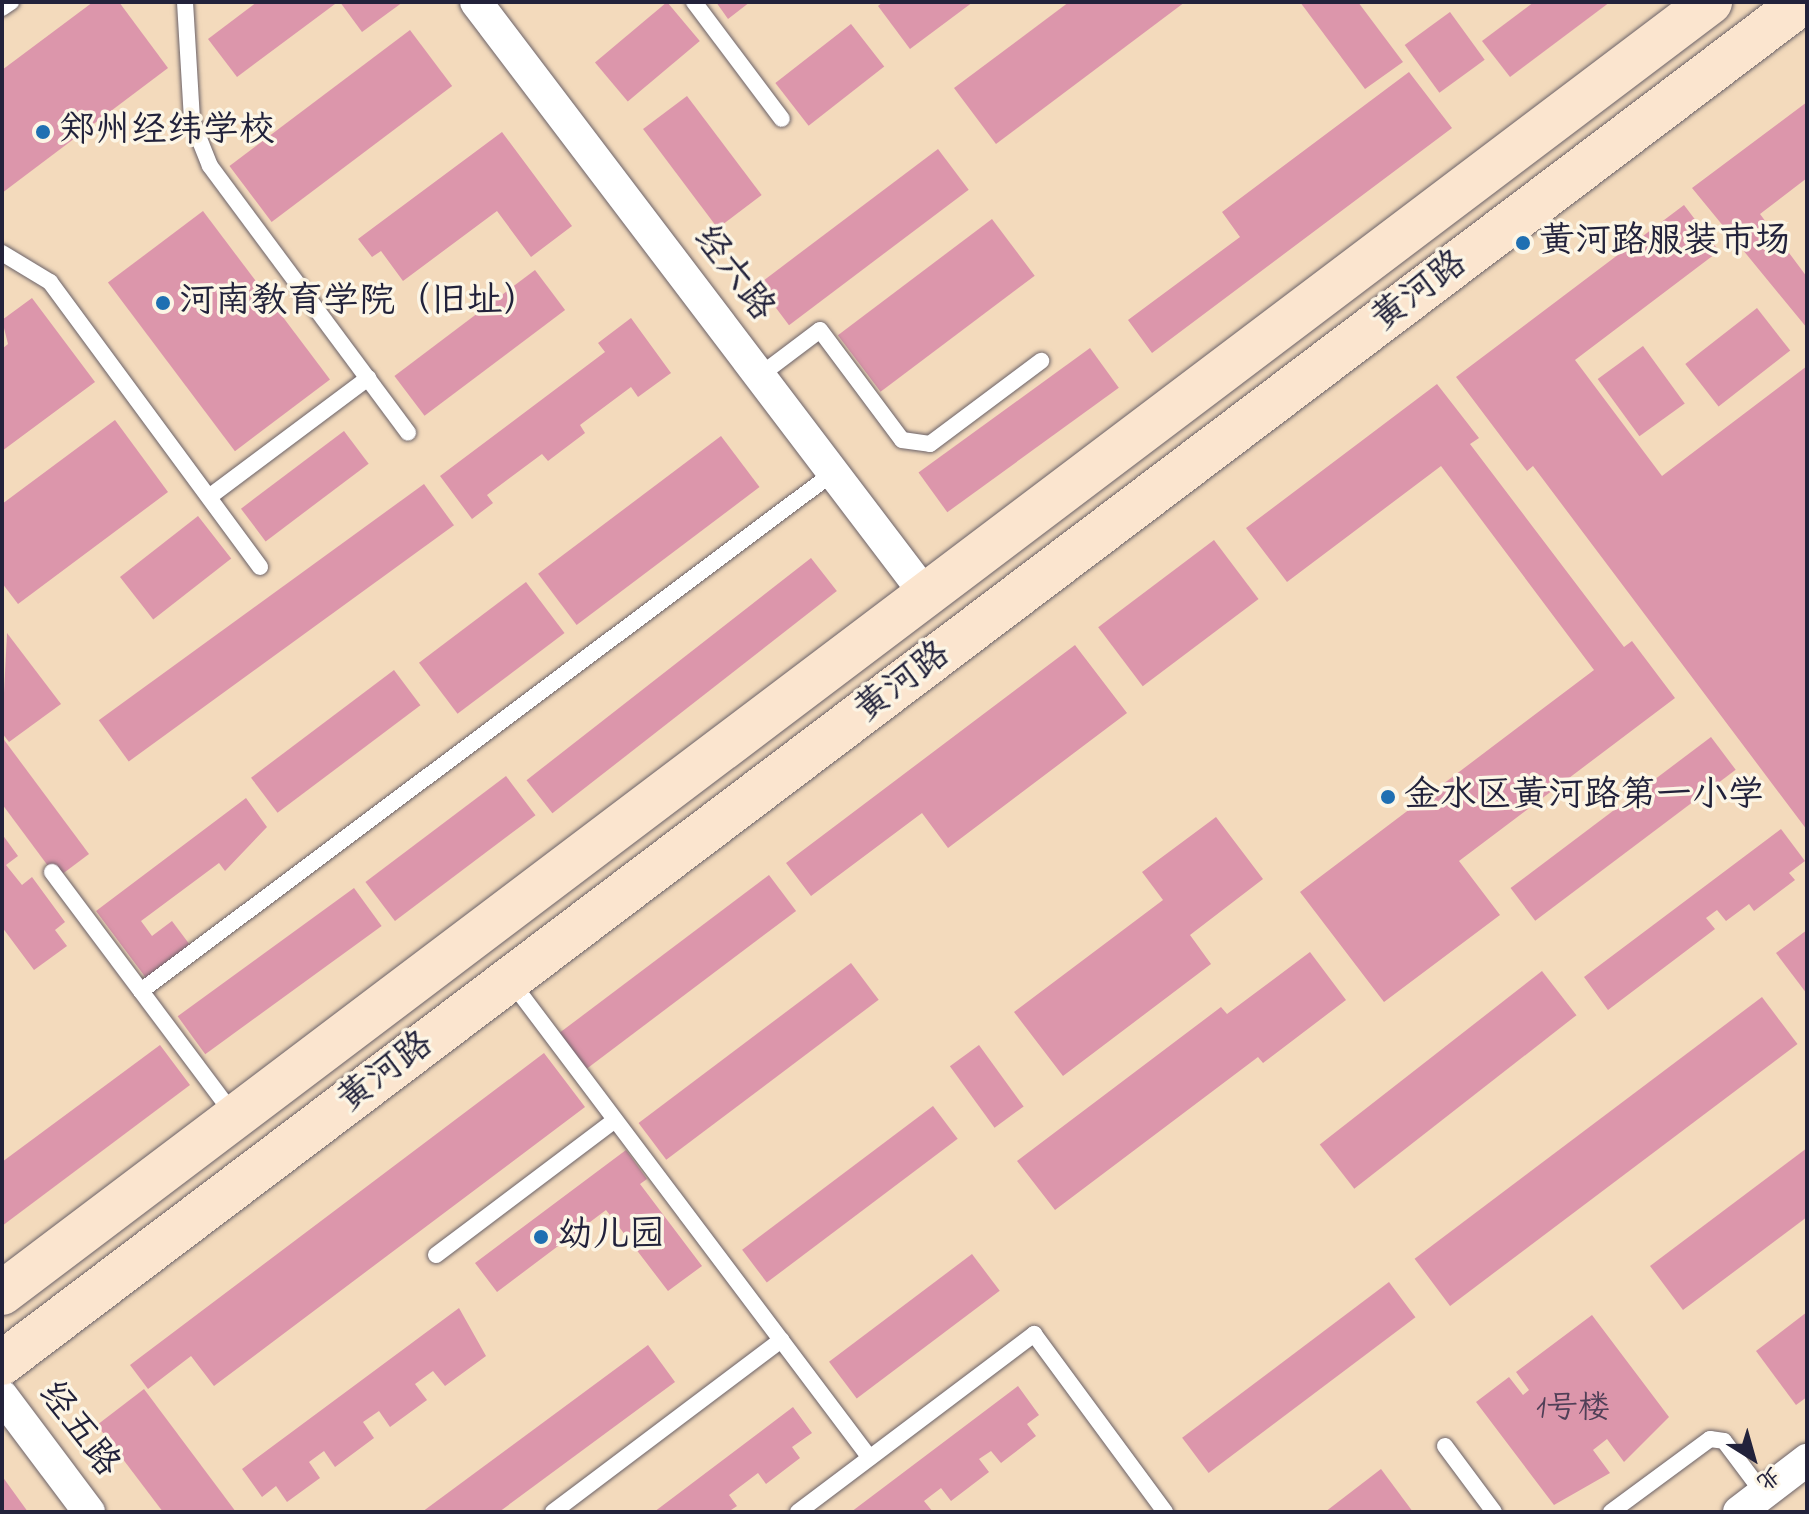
<!DOCTYPE html>
<html>
<head>
<meta charset="utf-8">
<style>
	body { margin:0 }
	#map { position:relative; width:1809px; height:1514px; overflow:hidden; background:#f3dabc; font-family:"Indie Flower","LXGW WenKai TC",sans-serif }
	div>[style] { position:absolute }
	.building>* { inset:0; background:#dc96ab; transform-origin:0 0 }
	.roads { filter:drop-shadow(0 0 2px #6b6268) drop-shadow(0 0 2px #6b6268) }
	.service>* { height:16px; margin:-8px; padding:0 8px; transform-origin:8px; border-radius:8px; background:#fff }
	.minor>* { height:32px; margin:-16px; padding:0 16px; transform-origin:16px; border-radius:16px; background:#fff }
	.secondary>* { height:44px; margin:-22px; padding:0 22px; transform-origin:22px; border-radius:22px; background:#fbe5cf }
	.dots>* { width:22px; height:22px; translate:-50% -50%; box-sizing:border-box; border:4px solid #fcf5e5; border-radius:50% }
	span { translate:-50% -50%; white-space:nowrap; text-align:center; line-height:1.15; -webkit-text-stroke:7px #fcf5e5; paint-order:stroke }
	.number-label { font-size:32px; color:#503f57 }
	.number-label span { -webkit-text-stroke-width:0 }
	.poi-label { font-size:36px; color:#22223b }
	.left { translate:0 -50%; text-align:left }
	.street-label { font-size:36px; color:#22223b }
	.frame { position:absolute; inset:0; border:4px solid #22223b; pointer-events:none }
	.north { position:absolute; left:1713px; top:1418px; width:80px; height:80px; -webkit-text-stroke:6px #fcf5e5; paint-order:stroke; rotate:143deg; font-size:22px; font-weight:700; line-height:32px; text-align:center; color:#22223b }
	.north::after { content:''; display:block; margin:auto; width:28px; height:36px; background:#22223b; clip-path:polygon(50% 0,100% 100%,50% 72%,0 100%) }
</style>
</head>
<body>
<div id="map">
	<div class="building">
		<div style="clip-path:polygon(93px 2px,119px 2px,168px 68px,2px 193px,2px 70px)"></div>
		<div style="clip-path:polygon(257px 2px,334px 2px,335px 4px,237px 77px,208px 39px)"></div>
		<div style="clip-path:polygon(340px 2px,403px 2px,362px 32px)"></div>
		<div style="left:667px;top:2px;width:51px;height:94px;rotate:50deg"></div>
		<div style="clip-path:polygon(716px 2px,750px 2px,728px 19px)"></div>
		<div style="clip-path:polygon(883px 2px,973px 2px,910px 49px,878px 6px)"></div>
		<div style="clip-path:polygon(1069px 2px,1185px 2px,996px 144px,954px 88px)"></div>
		<div style="clip-path:polygon(1300px 2px,1358px 2px,1403px 62px,1365px 89px)"></div>
		<div style="clip-path:polygon(1534px 2px,1610px 2px,1510px 77px,1482px 41px)"></div>
		<div style="left:1450px;top:12px;width:59px;height:56px;rotate:54deg"></div>
		<div style="left:851px;top:24px;width:54px;height:96px;rotate:52deg"></div>
		<div style="left:410px;top:30px;width:70px;height:226px;rotate:53deg"></div>
		<div style="clip-path:polygon(1409px 72px,1452px 128px,1152px 353px,1128px 320px,1240px 237px,1222px 212px)"></div>
		<div style="left:687px;top:96px;width:124px;height:55px;rotate:53deg"></div>
		<div style="clip-path:polygon(1807px 102px,1807px 178px,1760px 214px,1807px 277px,1807px 328px,1692px 188px)"></div>
		<div style="clip-path:polygon(502px 132px,572px 226px,531px 257px,497px 211px,403px 281px,381px 251px,372px 257px,358px 239px)"></div>
		<div style="left:938px;top:149px;width:51px;height:225px;rotate:53deg"></div>
		<div style="clip-path:polygon(1684px 205px,1719px 251px,1575px 360px,1662px 476px,1807px 366px,1807px 830px,1533px 466px,1527px 471px,1456px 377px)"></div>
		<div style="left:203px;top:211px;width:211px;height:119px;rotate:53deg"></div>
		<div style="left:992px;top:219px;width:71px;height:193px;rotate:53deg"></div>
		<div style="left:535px;top:270px;width:50px;height:176px;rotate:53deg"></div>
		<div style="clip-path:polygon(32px 298px,95px 382px,2px 451px,2px 349px,8px 344px,2px 320px)"></div>
		<div style="left:1757px;top:308px;width:54px;height:91px;rotate:52deg"></div>
		<div style="clip-path:polygon(631px 318px,671px 373px,638px 397px,631px 387px,580px 425px,585px 433px,548px 461px,542px 454px,487px 495px,493px 503px,472px 519px,440px 476px,605px 352px,598px 343px)"></div>
		<div style="left:1643px;top:346px;width:71px;height:56px;rotate:54deg"></div>
		<div style="left:1090px;top:348px;width:49px;height:212px;rotate:54deg"></div>
		<div style="clip-path:polygon(1437px 384px,1479px 438px,1470px 444px,1624px 647px,1632px 641px,1675px 698px,1459px 861px,1500px 915px,1384px 1002px,1300px 892px,1594px 670px,1441px 466px,1287px 582px,1246px 528px)"></div>
		<div style="clip-path:polygon(115px 420px,168px 492px,18px 604px,2px 583px,2px 504px)"></div>
		<div style="left:344px;top:431px;width:41px;height:129px;rotate:53deg"></div>
		<div style="left:721px;top:436px;width:64px;height:229px;rotate:53deg"></div>
		<div style="left:424px;top:484px;width:51px;height:402px;rotate:54deg"></div>
		<div style="left:198px;top:516px;width:54px;height:99px;rotate:52deg"></div>
		<div style="left:1214px;top:540px;width:74px;height:145px;rotate:53deg"></div>
		<div style="left:811px;top:558px;width:42px;height:361px;rotate:52deg"></div>
		<div style="left:526px;top:582px;width:64px;height:134px;rotate:53deg"></div>
		<div style="clip-path:polygon(7px 633px,61px 704px,9px 742px,2px 733px)"></div>
		<div style="clip-path:polygon(1075px 645px,1127px 713px,948px 848px,922px 813px,811px 896px,786px 863px)"></div>
		<div style="left:394px;top:670px;width:44px;height:179px;rotate:53deg"></div>
		<div style="clip-path:polygon(2px 737px,89px 854px,57px 878px,2px 804px)"></div>
		<div style="left:1711px;top:737px;width:41px;height:251px;rotate:53deg"></div>
		<div style="left:506px;top:776px;width:49px;height:176px;rotate:53deg"></div>
		<div style="clip-path:polygon(246px 798px,267px 827px,225px 871px,219px 863px,141px 921px,152px 936px,172px 921px,190px 945px,146px 978px,96px 911px)"></div>
		<div style="clip-path:polygon(1216px 817px,1263px 879px,1190px 935px,1211px 964px,1063px 1076px,1014px 1012px,1163px 900px,1142px 872px)"></div>
		<div style="clip-path:polygon(1781px 829px,1805px 861px,1789px 873px,1795px 880px,1754px 911px,1749px 904px,1726px 921px,1717px 910px,1706px 918px,1715px 929px,1608px 1010px,1584px 977px)"></div>
		<div style="clip-path:polygon(2px 834px,18px 856px,6px 865px,22px 885px,32px 877px,65px 922px,55px 930px,67px 946px,34px 970px,2px 927px)"></div>
		<div style="left:769px;top:875px;width:45px;height:263px;rotate:53deg"></div>
		<div style="left:354px;top:888px;width:47px;height:218px;rotate:54deg"></div>
		<div style="clip-path:polygon(1807px 930px,1807px 994px,1776px 953px)"></div>
		<div style="clip-path:polygon(1310px 952px,1346px 1000px,1263px 1063px,1258px 1057px,1055px 1210px,1017px 1161px,1221px 1007px,1227px 1014px)"></div>
		<div style="left:851px;top:963px;width:46px;height:266px;rotate:53deg"></div>
		<div style="left:1542px;top:971px;width:56px;height:282px;rotate:52deg"></div>
		<div style="left:1762px;top:997px;width:59px;height:435px;rotate:53deg"></div>
		<div style="clip-path:polygon(160px 1045px,190px 1085px,2px 1226px,2px 1162px)"></div>
		<div style="left:979px;top:1045px;width:76px;height:36px;rotate:54deg"></div>
		<div style="clip-path:polygon(544px 1053px,585px 1107px,214px 1386px,191px 1356px,148px 1389px,130px 1365px)"></div>
		<div style="left:933px;top:1106px;width:41px;height:239px;rotate:53deg"></div>
		<div style="clip-path:polygon(1807px 1148px,1807px 1217px,1683px 1310px,1650px 1266px)"></div>
		<div style="clip-path:polygon(626px 1150px,647px 1179px,640px 1184px,702px 1266px,668px 1291px,606px 1210px,497px 1292px,475px 1263px)"></div>
		<div style="left:972px;top:1254px;width:46px;height:179px;rotate:53deg"></div>
		<div style="left:1389px;top:1282px;width:44px;height:259px;rotate:53deg"></div>
		<div style="clip-path:polygon(459px 1308px,486px 1356px,445px 1386px,433px 1371px,415px 1384px,427px 1400px,390px 1427px,379px 1411px,363px 1422px,374px 1438px,335px 1467px,324px 1451px,309px 1462px,320px 1478px,287px 1502px,276px 1486px,262px 1497px,242px 1469px)"></div>
		<div style="clip-path:polygon(1807px 1312px,1807px 1397px,1796px 1405px,1756px 1351px)"></div>
		<div style="clip-path:polygon(1592px 1315px,1669px 1417px,1624px 1462px,1607px 1439px,1593px 1450px,1610px 1473px,1554px 1505px,1476px 1402px,1509px 1377px,1523px 1395px,1529px 1390px,1516px 1372px)"></div>
		<div style="clip-path:polygon(648px 1345px,675px 1382px,499px 1512px,422px 1512px)"></div>
		<div style="clip-path:polygon(1018px 1386px,1039px 1415px,1027px 1424px,1036px 1436px,1001px 1463px,991px 1451px,979px 1459px,989px 1472px,951px 1501px,941px 1488px,924px 1501px,933px 1512px,851px 1512px)"></div>
		<div style="clip-path:polygon(144px 1389px,236px 1512px,163px 1512px,97px 1425px)"></div>
		<div style="clip-path:polygon(793px 1407px,812px 1433px,792px 1447px,800px 1458px,766px 1484px,758px 1473px,729px 1495px,737px 1506px,728px 1512px,654px 1512px)"></div>
		<div style="clip-path:polygon(1381px 1469px,1413px 1512px,1325px 1512px)"></div>
		<div style="clip-path:polygon(2px 1476px,28px 1512px,2px 1512px)"></div>
	</div>
	<div class="roads">
		<div class="service">
			<div style="left:185px;top:2px;width:119px;rotate:86.6deg"></div>
			<div style="left:192px;top:121px;width:48px;rotate:68.2deg"></div>
			<div style="left:210px;top:166px;width:332px;rotate:53.4deg"></div>
			<div style="left:694px;top:2px;width:146px;rotate:53.1deg"></div>
			<div style="left:2px;top:8px;width:11px;rotate:-34deg"></div>
			<div style="left:2px;top:253px;width:56px;rotate:31.1deg"></div>
			<div style="left:50px;top:282px;width:354px;rotate:53.6deg"></div>
			<div style="left:759px;top:376px;width:76px;rotate:-37deg"></div>
			<div style="left:820px;top:330px;width:137px;rotate:53.3deg"></div>
			<div style="left:902px;top:440px;width:28px;rotate:8deg"></div>
			<div style="left:930px;top:444px;width:139px;rotate:-36.8deg"></div>
			<div style="left:209px;top:497px;width:199px;rotate:-36.8deg"></div>
			<div style="left:52px;top:872px;width:302px;rotate:53.2deg"></div>
			<div style="left:510px;top:980px;width:598px;rotate:53.02deg"></div>
			<div style="left:141px;top:991px;width:864px;rotate:-36.82deg"></div>
			<div style="left:436px;top:1255px;width:224px;rotate:-37deg"></div>
			<div style="left:1445px;top:1446px;width:82px;rotate:53.4deg"></div>
			<div style="left:553px;top:1512px;width:286px;rotate:-37deg"></div>
			<div style="left:798px;top:1512px;width:296px;rotate:-37deg"></div>
			<div style="left:1034px;top:1334px;width:221px;rotate:53.6deg"></div>
			<div style="left:1611px;top:1512px;width:123px;rotate:-36.4deg"></div>
			<div style="left:1710px;top:1439px;width:14px;rotate:8deg"></div>
			<div style="left:1724px;top:1441px;width:65px;rotate:53.1deg"></div>
		</div>
		<div class="minor">
			<div style="left:476px;top:2px;width:744px;rotate:52.81deg"></div>
			<div style="left:2px;top:1396px;width:145px;rotate:53.1deg"></div>
			<div style="left:1739px;top:1512px;width:86px;rotate:-37.4deg"></div>
		</div>
		<div class="secondary">
			<div style="left:2px;top:1293px;width:2141px;rotate:-37.08deg"></div>
			<div style="left:2px;top:1363px;width:2257px;rotate:-37.08deg"></div>
		</div>
	</div>
	<div class="dots">
		<div style="left:43px;top:132px;background:#1f6fb2"></div>
		<div style="left:1523px;top:243px;background:#1f6fb2"></div>
		<div style="left:163px;top:303px;background:#1f6fb2"></div>
		<div style="left:1388px;top:797px;background:#1f6fb2"></div>
		<div style="left:541px;top:1237px;background:#1f6fb2"></div>
	</div>
	<div class="number-label">
		<span style="left:1573px;top:1410px">1号楼</span>
	</div>
	<div class="poi-label">
		<span class="left" style="left:59px;top:132px">郑州经纬学校</span>
		<span class="left" style="left:1539px;top:243px">黄河路服装市场</span>
		<span class="left" style="left:179px;top:303px">河南教育学院（旧址）</span>
		<span class="left" style="left:1404px;top:797px">金水区黄河路第一小学</span>
		<span class="left" style="left:557px;top:1237px">幼儿园</span>
	</div>
	<div class="street-label">
		<span style="left:733px;top:274px;rotate:53deg">经六路</span>
		<span style="left:1420px;top:292px;rotate:-37deg">黄河路</span>
		<span style="left:903px;top:683px;rotate:-37deg">黄河路</span>
		<span style="left:386px;top:1073px;rotate:-37deg">黄河路</span>
		<span style="left:78px;top:1430px;rotate:53deg">经五路</span>
	</div>
	<div class="frame"></div>
	<div class="north">北</div>
</div>
</body>
</html>
